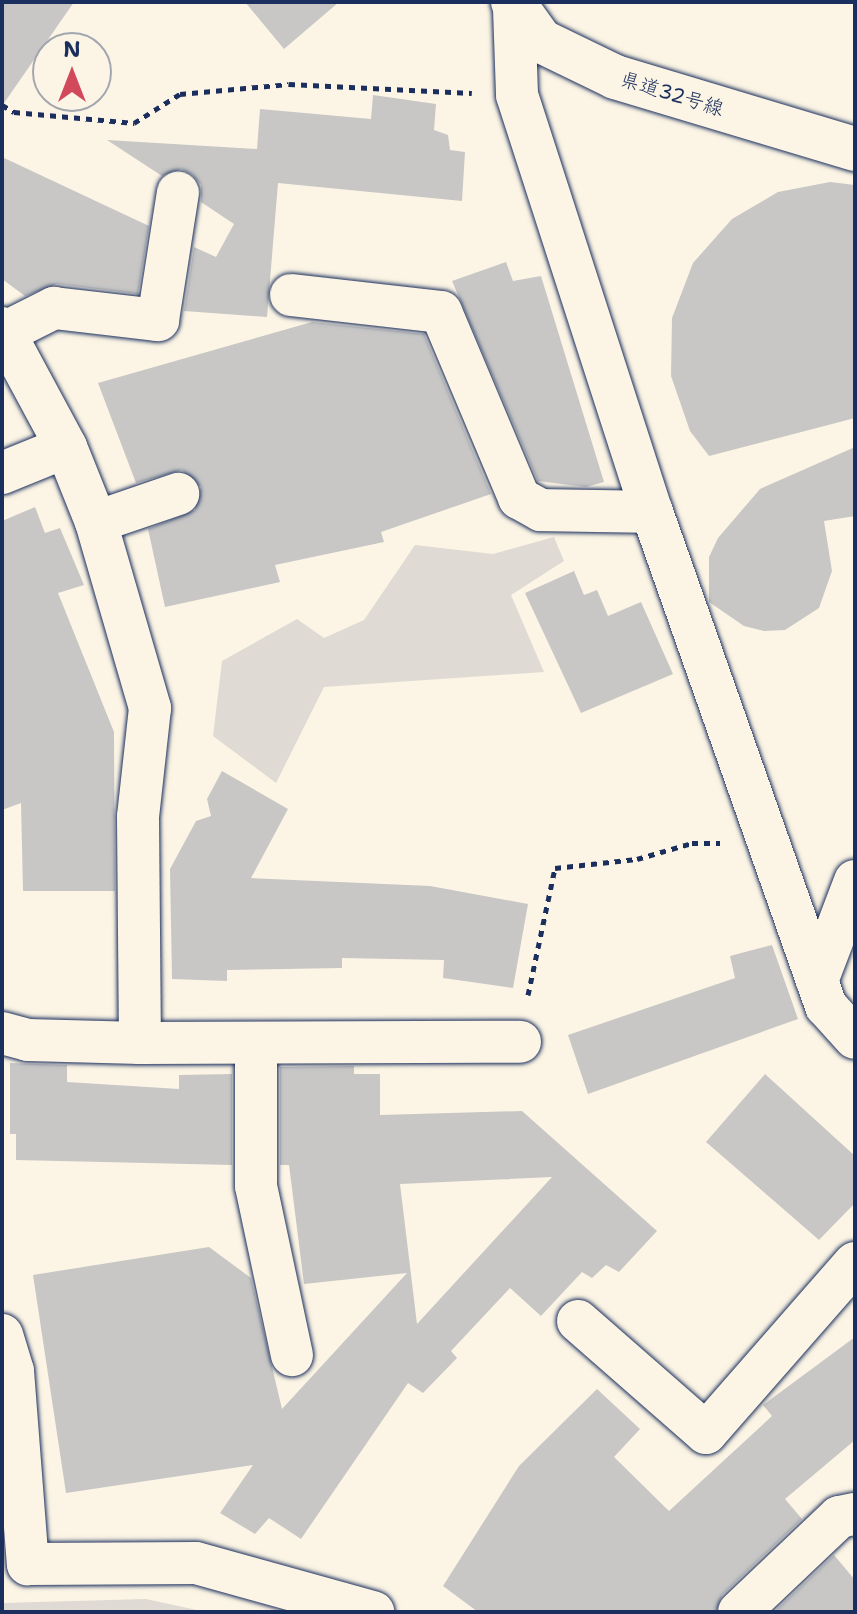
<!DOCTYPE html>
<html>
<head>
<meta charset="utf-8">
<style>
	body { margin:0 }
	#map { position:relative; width:857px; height:1614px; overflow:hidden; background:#fcf5e5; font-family:"Shantell Sans","Klee One",sans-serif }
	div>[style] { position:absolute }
	.green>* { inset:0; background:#dfdbd4 }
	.building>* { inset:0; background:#c8c7c6 }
	.path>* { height:5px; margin-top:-2.5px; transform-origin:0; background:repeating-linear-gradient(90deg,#1b2f5e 0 6px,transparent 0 12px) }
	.roads { filter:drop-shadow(0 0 2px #1b2f5e) drop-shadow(0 0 2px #1b2f5e) }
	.minor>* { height:42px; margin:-21px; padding:0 21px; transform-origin:21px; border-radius:21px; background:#fcf5e5 }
	.secondary>* { height:44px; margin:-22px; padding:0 22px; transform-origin:22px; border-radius:22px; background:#fcf5e5 }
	span { translate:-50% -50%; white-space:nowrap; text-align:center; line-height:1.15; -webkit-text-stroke:6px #fcf5e5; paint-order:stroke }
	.street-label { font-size:20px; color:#1b2f5e }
	.frame { position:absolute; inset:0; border:4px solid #1b2f5e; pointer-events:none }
	.north { position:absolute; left:32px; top:32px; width:80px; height:80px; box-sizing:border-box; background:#fcf5e5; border:2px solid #a2a6af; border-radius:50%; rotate:0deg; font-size:22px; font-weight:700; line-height:32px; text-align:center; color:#1b2f5e }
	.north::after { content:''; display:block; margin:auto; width:28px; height:36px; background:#d1495b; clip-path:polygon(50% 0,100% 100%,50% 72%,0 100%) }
</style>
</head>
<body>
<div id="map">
	<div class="green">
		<div style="clip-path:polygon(554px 537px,564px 561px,511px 595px,544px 672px,324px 687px,276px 783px,213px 736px,222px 661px,297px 619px,324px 638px,364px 620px,415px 545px,493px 554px)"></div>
		<div style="clip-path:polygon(146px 1599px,206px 1612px,2px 1612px,2px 1603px)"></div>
	</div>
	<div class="building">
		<div style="clip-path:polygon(2px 2px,74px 2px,2px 106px)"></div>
		<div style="clip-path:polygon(245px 2px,339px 2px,284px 49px)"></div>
		<div style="clip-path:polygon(373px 95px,436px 104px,434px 130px,448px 135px,450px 150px,465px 152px,462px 201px,278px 183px,267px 317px,184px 311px,194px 247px,216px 257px,234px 224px,201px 202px,201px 185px,192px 174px,181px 169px,162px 176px,107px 140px,257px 149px,260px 109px,371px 119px)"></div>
		<div style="clip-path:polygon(2px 157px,149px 226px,138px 294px,57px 284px,25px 296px,2px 279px)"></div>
		<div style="clip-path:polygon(830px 182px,855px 185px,855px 418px,709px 456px,690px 431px,671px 376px,672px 318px,693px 263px,732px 219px,778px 192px)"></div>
		<div style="clip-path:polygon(506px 262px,513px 281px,541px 276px,604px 482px,586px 487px,538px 481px,452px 281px)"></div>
		<div style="clip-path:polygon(312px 322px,424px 334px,491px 494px,381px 532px,384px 542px,275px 565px,280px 582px,165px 607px,148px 529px,195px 510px,201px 487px,182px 470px,136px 483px,98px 383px)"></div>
		<div style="clip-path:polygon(855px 447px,855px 516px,824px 521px,832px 571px,819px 608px,785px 630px,764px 631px,744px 626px,709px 602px,709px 557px,718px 538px,760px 489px)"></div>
		<div style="clip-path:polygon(35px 507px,45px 533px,60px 528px,84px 585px,58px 593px,114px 732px,115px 891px,23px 891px,21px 803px,2px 810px,2px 521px)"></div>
		<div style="clip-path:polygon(574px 571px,584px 595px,597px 590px,608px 616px,641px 602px,673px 674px,581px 713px,525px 593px)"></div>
		<div style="clip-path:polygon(222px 771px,288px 809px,251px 878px,430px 886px,528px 904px,513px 988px,443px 978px,444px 960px,342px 958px,342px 968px,227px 970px,227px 981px,172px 979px,170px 869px,196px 821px,211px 816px,207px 799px)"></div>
		<div style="clip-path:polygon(772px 945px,798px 1019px,588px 1094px,568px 1035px,735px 978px,730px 956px)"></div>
		<div style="clip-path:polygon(10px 1063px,67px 1065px,67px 1082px,179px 1089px,179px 1075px,232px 1074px,232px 1165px,16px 1160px,16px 1134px,10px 1134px)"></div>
		<div style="clip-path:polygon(evenodd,354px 1066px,354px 1074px,380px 1074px,380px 1115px,522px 1111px,657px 1231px,619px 1272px,606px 1265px,592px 1278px,582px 1272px,541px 1316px,510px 1288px,451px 1351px,457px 1358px,423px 1393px,408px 1383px,301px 1539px,269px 1518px,255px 1534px,220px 1513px,253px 1465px,66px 1493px,33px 1275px,209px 1247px,251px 1278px,282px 1409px,407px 1273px,304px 1284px,289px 1165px,280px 1165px,280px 1067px,354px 1066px,552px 1177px,417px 1324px,400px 1184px,552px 1177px)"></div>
		<div style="clip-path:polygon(765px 1074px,855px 1156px,855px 1203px,819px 1240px,706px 1142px)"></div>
		<div style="clip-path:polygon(855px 1337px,855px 1440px,785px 1499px,802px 1519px,722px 1595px,716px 1612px,478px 1612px,443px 1586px,519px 1466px,597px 1389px,640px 1429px,614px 1457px,669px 1511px,772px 1416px,763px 1405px)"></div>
		<div style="clip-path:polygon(834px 1555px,855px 1580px,855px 1612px,774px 1612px)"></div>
	</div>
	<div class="path">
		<div style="left:2px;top:105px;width:14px;rotate:30deg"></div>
		<div style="left:14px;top:112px;width:121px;rotate:5.2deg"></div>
		<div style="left:134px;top:123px;width:54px;rotate:-32.2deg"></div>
		<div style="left:180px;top:94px;width:109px;rotate:-5.2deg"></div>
		<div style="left:289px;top:84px;width:183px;rotate:2.8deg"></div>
		<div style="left:528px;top:995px;width:130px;rotate:-78deg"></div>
		<div style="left:555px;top:868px;width:82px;rotate:-6.3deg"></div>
		<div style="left:637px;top:859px;width:57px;rotate:-16.2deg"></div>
		<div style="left:692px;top:843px;width:28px"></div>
	</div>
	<div class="roads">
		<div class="minor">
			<div style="left:514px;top:8px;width:87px;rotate:88deg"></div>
			<div style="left:517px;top:95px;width:438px;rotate:72.1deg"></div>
			<div style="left:652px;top:512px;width:524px;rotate:70.6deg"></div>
			<div style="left:826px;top:1006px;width:43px;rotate:47.8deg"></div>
			<div style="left:291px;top:295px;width:151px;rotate:6.5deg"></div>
			<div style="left:441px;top:312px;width:202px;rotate:67.2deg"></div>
			<div style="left:519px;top:498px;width:25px;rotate:29deg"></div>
			<div style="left:541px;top:510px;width:111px;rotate:1deg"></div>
			<div style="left:2px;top:328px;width:135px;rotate:61.7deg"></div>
			<div style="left:66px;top:447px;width:81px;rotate:68.2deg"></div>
			<div style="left:96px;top:522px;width:194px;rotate:73.8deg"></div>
			<div style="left:150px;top:708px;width:110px;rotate:96.3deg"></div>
			<div style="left:138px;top:817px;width:226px;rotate:89.5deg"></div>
			<div style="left:6px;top:332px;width:54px;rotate:-26.6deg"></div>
			<div style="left:54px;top:308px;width:105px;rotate:6.6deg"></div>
			<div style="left:158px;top:320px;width:129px;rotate:-81.1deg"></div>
			<div style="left:2px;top:473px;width:69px;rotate:-22.1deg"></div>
			<div style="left:96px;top:522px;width:87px;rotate:-18.9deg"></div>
			<div style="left:817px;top:981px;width:107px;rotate:-69.2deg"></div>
			<div style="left:2px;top:1033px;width:27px;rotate:15deg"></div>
			<div style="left:28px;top:1040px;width:112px;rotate:1.5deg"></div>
			<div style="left:140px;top:1043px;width:380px;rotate:-0.2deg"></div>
			<div style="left:256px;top:1043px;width:143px;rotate:90deg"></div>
			<div style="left:256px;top:1186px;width:173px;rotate:78deg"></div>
			<div style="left:578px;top:1321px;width:170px;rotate:41.2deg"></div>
			<div style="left:706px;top:1433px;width:226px;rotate:-48.8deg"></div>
			<div style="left:2px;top:1335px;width:38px;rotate:73deg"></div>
			<div style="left:13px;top:1371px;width:194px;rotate:85.6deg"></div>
			<div style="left:28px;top:1564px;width:168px;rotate:-0.3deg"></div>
			<div style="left:196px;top:1563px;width:184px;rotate:15.5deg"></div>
			<div style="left:739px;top:1612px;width:138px;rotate:-43.5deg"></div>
			<div style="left:839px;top:1517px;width:16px;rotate:-11deg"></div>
		</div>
		<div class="secondary">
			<div style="left:513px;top:2px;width:48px;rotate:54.3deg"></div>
			<div style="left:541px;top:41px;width:82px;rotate:25.9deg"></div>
			<div style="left:615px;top:77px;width:251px;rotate:16.7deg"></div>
		</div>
	</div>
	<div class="street-label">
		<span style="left:672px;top:94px;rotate:17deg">県道32号線</span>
	</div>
	<div class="frame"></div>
	<div class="north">N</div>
</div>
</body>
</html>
